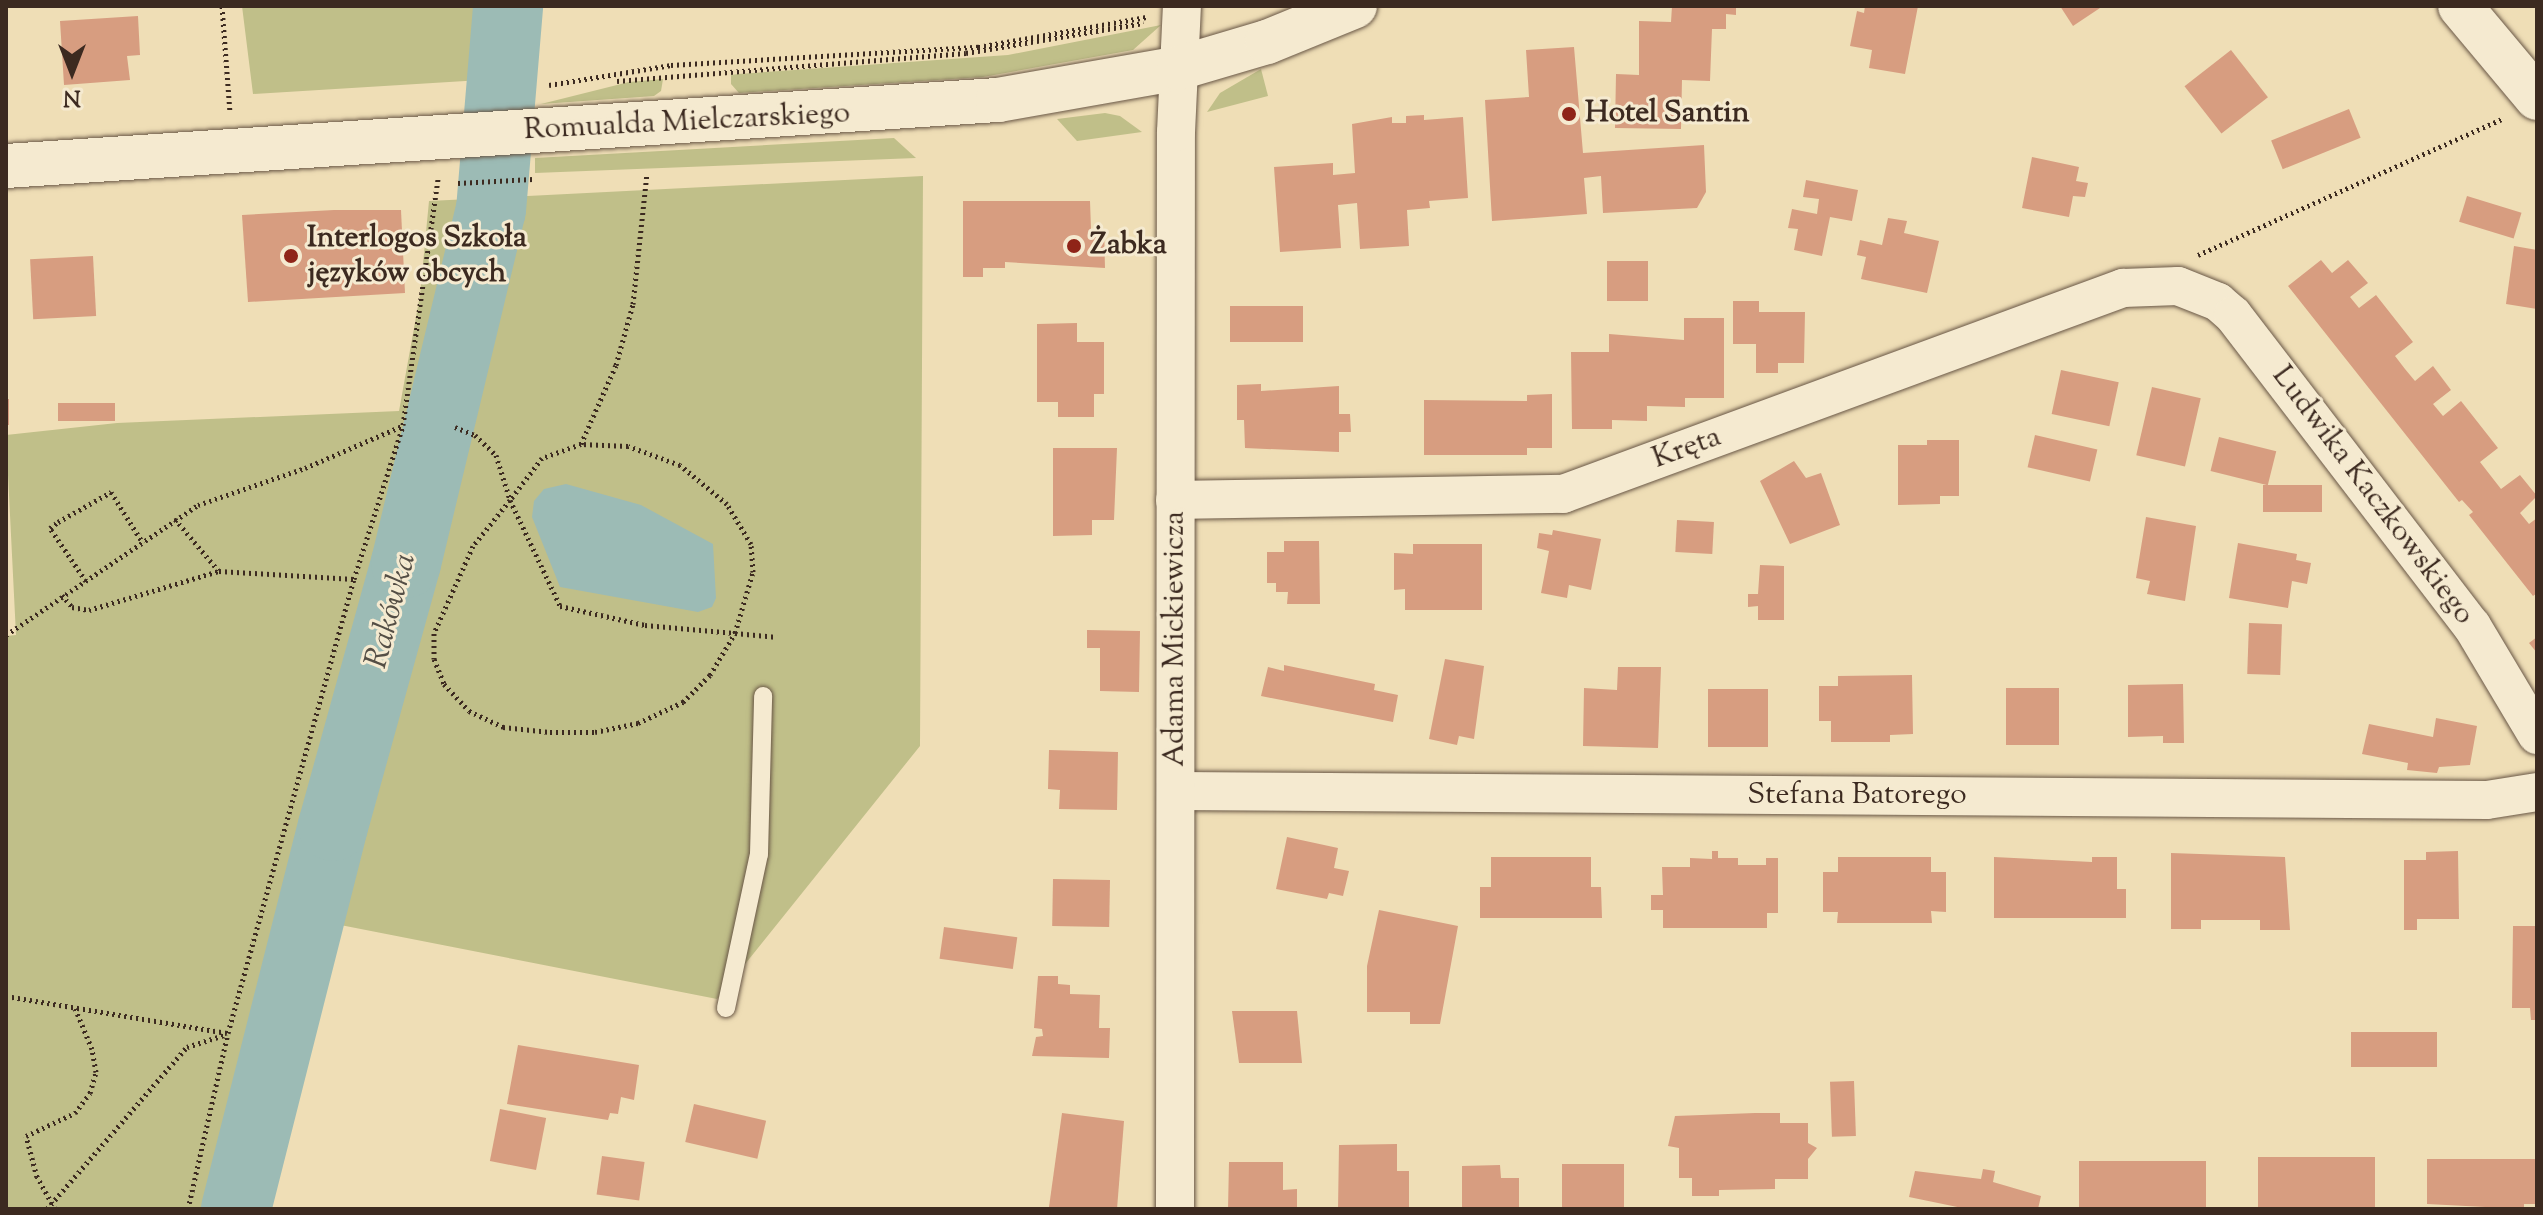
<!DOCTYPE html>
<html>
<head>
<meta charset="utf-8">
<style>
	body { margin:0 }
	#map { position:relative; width:2543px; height:1215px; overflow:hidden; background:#efdeb6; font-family:"Sorts Mill Goudy",serif }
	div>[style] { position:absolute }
	.green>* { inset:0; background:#c0bf89 }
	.water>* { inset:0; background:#9cbbb5 }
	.river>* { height:70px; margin:-35px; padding:0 35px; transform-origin:35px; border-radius:35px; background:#9cbbb5 }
	.building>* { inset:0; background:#d79d80; transform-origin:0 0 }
	.path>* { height:5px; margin-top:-2.5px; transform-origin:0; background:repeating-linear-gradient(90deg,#3c2a20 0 2px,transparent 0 6px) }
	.roads { filter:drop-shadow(0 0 2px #695746) drop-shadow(0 0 2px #695746) }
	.service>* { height:18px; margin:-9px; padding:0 9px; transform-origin:9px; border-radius:9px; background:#f5ead0 }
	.minor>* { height:38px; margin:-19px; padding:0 19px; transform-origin:19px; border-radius:19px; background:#f5ead0 }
	.tertiary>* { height:44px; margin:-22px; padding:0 22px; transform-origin:22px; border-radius:22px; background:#f5ead0 }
	.dots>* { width:22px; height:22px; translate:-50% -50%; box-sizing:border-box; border:4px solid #f5ead0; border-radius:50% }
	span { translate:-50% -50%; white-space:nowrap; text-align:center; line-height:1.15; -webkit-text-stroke:6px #f5ead0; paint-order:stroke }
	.poi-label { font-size:30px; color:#3c2a20; font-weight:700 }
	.left { translate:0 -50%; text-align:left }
	.street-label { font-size:30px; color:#3c2a20 }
	.water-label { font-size:32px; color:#544e45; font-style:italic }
	.frame { position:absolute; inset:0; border:8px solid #3c2a20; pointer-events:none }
	.north { position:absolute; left:32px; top:32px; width:80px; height:80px; -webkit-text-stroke:6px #f5ead0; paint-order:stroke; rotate:180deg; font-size:22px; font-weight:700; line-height:32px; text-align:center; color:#3c2a20 }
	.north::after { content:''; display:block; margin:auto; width:28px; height:36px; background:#3c2a20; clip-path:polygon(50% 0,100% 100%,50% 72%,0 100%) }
</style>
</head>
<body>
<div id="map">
	<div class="green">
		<div style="clip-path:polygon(242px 6px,536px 6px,532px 77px,253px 94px)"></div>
		<div style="clip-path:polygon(1161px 25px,1133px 50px,983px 77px,739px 93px,731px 84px,731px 75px,738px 74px,1008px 55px)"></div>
		<div style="clip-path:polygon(1261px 69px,1268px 96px,1207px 112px,1220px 93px)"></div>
		<div style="clip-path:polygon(663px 79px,661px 91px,654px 96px,541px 104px,629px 82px)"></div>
		<div style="clip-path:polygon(1105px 113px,1120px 116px,1142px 132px,1077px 141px,1057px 119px)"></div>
		<div style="clip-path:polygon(894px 138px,916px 158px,535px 173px,535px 158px)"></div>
		<div style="clip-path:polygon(923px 176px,920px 746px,717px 999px,320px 921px,248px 1209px,6px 1209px,6px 636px,16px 635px,6px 435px,117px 423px,399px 411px,420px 295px,429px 201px)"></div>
	</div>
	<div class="water">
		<div style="clip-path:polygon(566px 484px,641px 505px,713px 544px,716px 598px,712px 607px,698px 612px,560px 587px,532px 517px,534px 501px,544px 489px)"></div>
	</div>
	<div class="river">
		<div style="left:236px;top:1209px;width:395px;rotate:-75.8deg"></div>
		<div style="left:333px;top:826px;width:273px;rotate:-74.5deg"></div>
		<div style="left:406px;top:563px;width:363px;rotate:-76.5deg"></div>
		<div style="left:491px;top:210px;width:205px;rotate:-85.2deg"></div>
	</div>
	<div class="building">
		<div style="clip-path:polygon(1672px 6px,1736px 6px,1736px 15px,1726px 14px,1726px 29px,1712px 29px,1710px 81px,1682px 80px,1681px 129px,1615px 128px,1616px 74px,1639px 75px,1639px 21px,1671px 22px)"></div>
		<div style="clip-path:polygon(1865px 6px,1918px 6px,1905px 74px,1869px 68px,1872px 50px,1850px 46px,1857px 11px,1864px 13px)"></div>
		<div style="clip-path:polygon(2060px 6px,2103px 6px,2073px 26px)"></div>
		<div style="clip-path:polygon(138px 16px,140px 55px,127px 56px,130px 80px,64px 85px,60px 21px)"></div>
		<div style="clip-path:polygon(1574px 47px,1583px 153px,1704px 145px,1706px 192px,1697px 208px,1603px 213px,1601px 176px,1584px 178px,1587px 214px,1492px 221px,1485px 100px,1529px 97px,1526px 50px)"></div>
		<div style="left:2231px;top:50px;width:60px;height:59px;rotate:52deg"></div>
		<div style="left:2349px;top:109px;width:31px;height:84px;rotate:68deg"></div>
		<div style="clip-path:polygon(1424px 115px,1424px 120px,1463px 117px,1468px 198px,1429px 201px,1430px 208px,1407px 210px,1409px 246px,1360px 249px,1357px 203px,1338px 205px,1341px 248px,1280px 252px,1274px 167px,1333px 163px,1333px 175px,1355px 173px,1352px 124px,1392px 117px,1392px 123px,1406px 123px,1406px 116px)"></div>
		<div style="clip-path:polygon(2032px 157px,2079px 167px,2076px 181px,2088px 183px,2085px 197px,2073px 196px,2069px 217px,2022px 208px)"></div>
		<div style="clip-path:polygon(1806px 180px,1858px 190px,1852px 221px,1830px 217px,1822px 256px,1794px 250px,1798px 229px,1788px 228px,1792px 209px,1817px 214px,1819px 199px,1803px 197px)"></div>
		<div style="left:2467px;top:196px;width:57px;height:27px;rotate:17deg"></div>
		<div style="clip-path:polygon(963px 201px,1090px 201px,1091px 229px,1104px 229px,1105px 268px,1005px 262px,1005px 268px,983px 268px,983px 277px,963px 277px)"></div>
		<div style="clip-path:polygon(334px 210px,401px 210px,405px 293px,248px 302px,242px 215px)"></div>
		<div style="clip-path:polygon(1888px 218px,1907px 221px,1904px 233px,1939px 241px,1927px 293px,1861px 279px,1866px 257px,1857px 255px,1860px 240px,1882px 245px)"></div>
		<div style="clip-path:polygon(2514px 246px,2537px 250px,2537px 309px,2506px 304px)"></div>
		<div style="left:93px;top:256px;width:60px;height:63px;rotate:87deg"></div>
		<div style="clip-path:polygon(2321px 260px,2332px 273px,2348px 260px,2368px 283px,2350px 297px,2359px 308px,2376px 295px,2413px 342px,2395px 356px,2405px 369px,2415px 381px,2433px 366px,2451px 390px,2433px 404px,2443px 416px,2461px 401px,2498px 448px,2480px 462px,2501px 489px,2520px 475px,2537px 496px,2520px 513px,2529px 524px,2537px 518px,2537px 593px,2533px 596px,2469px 515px,2473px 512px,2462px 500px,2459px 502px,2288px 286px)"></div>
		<div style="left:1607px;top:261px;width:41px;height:40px"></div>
		<div style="clip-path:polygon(1733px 301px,1759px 301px,1759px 312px,1805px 312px,1804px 363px,1778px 363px,1778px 373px,1756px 373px,1756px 344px,1733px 344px)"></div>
		<div style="left:1230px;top:306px;width:73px;height:36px"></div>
		<div style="clip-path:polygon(1684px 318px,1724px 318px,1724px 398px,1685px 398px,1685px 407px,1647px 406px,1647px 421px,1612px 420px,1612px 429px,1572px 429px,1571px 352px,1609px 352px,1609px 334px,1684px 340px)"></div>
		<div style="clip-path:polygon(1077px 323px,1077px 342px,1104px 342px,1104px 394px,1094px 394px,1094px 417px,1058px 417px,1058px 402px,1037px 402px,1037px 324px)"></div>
		<div style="left:2061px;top:370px;width:59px;height:45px;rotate:12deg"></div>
		<div style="clip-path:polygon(1261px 384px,1261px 391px,1339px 386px,1339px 414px,1350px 414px,1351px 432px,1339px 432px,1339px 452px,1245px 448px,1244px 420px,1237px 420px,1237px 385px)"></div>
		<div style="left:2152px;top:387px;width:50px;height:70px;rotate:13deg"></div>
		<div style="clip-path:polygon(1552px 394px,1552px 448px,1527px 448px,1527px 455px,1424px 455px,1424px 400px,1527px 401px,1527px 395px)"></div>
		<div style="left:6px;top:399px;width:3px;height:26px"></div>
		<div style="left:115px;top:403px;width:18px;height:57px;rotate:90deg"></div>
		<div style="left:2035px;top:435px;width:64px;height:33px;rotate:13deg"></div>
		<div style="left:2219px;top:437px;width:59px;height:35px;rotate:14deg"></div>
		<div style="clip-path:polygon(1927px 440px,1959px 440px,1959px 496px,1940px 496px,1940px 504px,1898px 505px,1898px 445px,1927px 445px)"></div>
		<div style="clip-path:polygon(1053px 448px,1117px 448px,1114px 520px,1092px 520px,1092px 535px,1053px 536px)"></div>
		<div style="clip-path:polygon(1794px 461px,1806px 478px,1821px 473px,1840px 525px,1790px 544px,1760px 481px)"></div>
		<div style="left:2263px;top:485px;width:59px;height:27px"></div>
		<div style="clip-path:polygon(2146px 517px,2196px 526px,2185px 601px,2147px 594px,2150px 581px,2136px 578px)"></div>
		<div style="left:1677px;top:520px;width:37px;height:32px;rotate:3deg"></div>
		<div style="clip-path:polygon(1553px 530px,1601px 539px,1591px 590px,1569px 585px,1567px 598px,1541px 593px,1549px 551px,1537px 548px,1539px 533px,1552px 535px)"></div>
		<div style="clip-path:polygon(1284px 541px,1319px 541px,1320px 604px,1287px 604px,1288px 592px,1276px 592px,1276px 583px,1267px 583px,1267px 552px,1284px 552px)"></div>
		<div style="clip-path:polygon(2238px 543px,2297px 554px,2296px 560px,2311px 563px,2307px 584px,2292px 581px,2288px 608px,2229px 598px)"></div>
		<div style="clip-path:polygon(1413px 544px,1482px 544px,1482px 610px,1405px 610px,1405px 589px,1394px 590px,1394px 553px,1413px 554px)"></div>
		<div style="clip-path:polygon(1760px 565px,1784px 566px,1784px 620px,1758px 620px,1758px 606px,1748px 607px,1748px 594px,1758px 594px)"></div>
		<div style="left:2249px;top:623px;width:33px;height:51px;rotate:2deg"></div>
		<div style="clip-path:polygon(1087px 630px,1140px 631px,1139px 692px,1100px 691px,1100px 648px,1087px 648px)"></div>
		<div style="clip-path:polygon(2537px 637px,2537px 653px,2529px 643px)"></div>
		<div style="clip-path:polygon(1445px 659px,1484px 666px,1474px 739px,1459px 736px,1457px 745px,1429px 739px)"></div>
		<div style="clip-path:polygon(1284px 665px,1375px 684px,1374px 690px,1398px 695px,1393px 722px,1261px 696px,1268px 667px,1284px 671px)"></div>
		<div style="clip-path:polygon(1618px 667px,1661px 667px,1658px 748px,1583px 746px,1584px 688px,1617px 690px)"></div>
		<div style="clip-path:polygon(1912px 675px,1913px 734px,1890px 735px,1890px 742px,1831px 742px,1831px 721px,1819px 721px,1819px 686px,1838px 686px,1838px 676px)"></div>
		<div style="clip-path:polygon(2183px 684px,2184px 743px,2163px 743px,2163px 736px,2128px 737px,2128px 685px)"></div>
		<div style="left:2059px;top:688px;width:57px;height:53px;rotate:90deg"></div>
		<div style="left:1708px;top:689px;width:60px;height:58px"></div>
		<div style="clip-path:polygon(2436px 718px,2477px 726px,2470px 765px,2439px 767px,2437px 773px,2407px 770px,2408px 763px,2362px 754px,2369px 724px,2433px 737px)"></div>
		<div style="clip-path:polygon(1049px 750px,1118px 752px,1117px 810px,1059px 809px,1060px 790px,1048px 789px)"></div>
		<div style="clip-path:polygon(1287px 837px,1338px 848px,1334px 868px,1349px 871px,1343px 896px,1329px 893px,1327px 899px,1276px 889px)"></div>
		<div style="clip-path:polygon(1712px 851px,1718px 851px,1718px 858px,1738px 858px,1738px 865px,1766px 865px,1766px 858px,1778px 858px,1778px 913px,1767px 913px,1767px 928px,1663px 928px,1663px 910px,1651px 910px,1651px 895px,1663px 895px,1662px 867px,1690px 867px,1690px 858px,1712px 859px)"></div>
		<div style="clip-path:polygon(2458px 851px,2459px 919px,2417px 919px,2417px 930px,2404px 930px,2404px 860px,2426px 860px,2426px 852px)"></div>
		<div style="clip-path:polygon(2171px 853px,2285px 857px,2290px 930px,2260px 930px,2260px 920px,2201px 920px,2201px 929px,2171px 929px)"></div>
		<div style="clip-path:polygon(1491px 857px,1591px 857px,1591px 887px,1601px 887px,1602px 918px,1480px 918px,1480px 887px,1491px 887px)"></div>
		<div style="clip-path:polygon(1838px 857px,1931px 857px,1931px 872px,1946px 872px,1946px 912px,1931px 911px,1932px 923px,1837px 923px,1838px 912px,1823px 912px,1823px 872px,1838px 872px)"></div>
		<div style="clip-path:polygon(1994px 857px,2092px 862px,2092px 857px,2117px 857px,2117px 889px,2126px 889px,2126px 918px,1994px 918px)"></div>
		<div style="left:1053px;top:879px;width:57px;height:47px;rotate:1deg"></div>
		<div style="clip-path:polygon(1379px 910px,1458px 926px,1440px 1024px,1410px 1024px,1410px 1012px,1367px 1012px,1367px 966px)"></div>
		<div style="clip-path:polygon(2513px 926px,2537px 926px,2537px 1020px,2531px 1020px,2530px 1008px,2512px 1008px)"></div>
		<div style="left:944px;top:927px;width:74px;height:32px;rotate:8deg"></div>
		<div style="clip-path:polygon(1038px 976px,1058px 976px,1058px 984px,1070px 985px,1070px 994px,1100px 995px,1099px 1028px,1110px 1028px,1109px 1058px,1032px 1056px,1036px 1037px,1043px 1036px,1042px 1029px,1034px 1028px)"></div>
		<div style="clip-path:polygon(1232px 1011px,1297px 1011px,1302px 1063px,1239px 1063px)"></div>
		<div style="left:2351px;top:1032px;width:86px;height:35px"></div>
		<div style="clip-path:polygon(518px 1045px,639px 1065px,634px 1100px,621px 1097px,618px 1114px,610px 1113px,608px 1120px,507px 1104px)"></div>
		<div style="left:1854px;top:1081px;width:55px;height:24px;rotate:88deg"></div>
		<div style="left:694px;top:1104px;width:74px;height:39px;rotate:13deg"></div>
		<div style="left:500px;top:1109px;width:47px;height:53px;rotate:11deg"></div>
		<div style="clip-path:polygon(1062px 1113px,1124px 1121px,1117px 1209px,1049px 1207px)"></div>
		<div style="clip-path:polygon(1755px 1113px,1780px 1113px,1780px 1123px,1808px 1123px,1808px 1143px,1817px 1148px,1808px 1159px,1808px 1179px,1775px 1179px,1775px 1189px,1719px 1190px,1719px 1196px,1692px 1196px,1692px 1178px,1679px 1178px,1679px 1148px,1668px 1146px,1675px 1116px)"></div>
		<div style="clip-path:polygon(1397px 1144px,1397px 1171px,1409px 1171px,1409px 1209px,1338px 1209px,1339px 1145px)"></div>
		<div style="left:602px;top:1156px;width:43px;height:39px;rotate:8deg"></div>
		<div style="left:2258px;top:1157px;width:117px;height:52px"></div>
		<div style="clip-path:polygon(2427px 1159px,2537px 1159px,2537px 1204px,2524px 1204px,2524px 1209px,2427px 1204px)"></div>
		<div style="left:2079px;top:1161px;width:127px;height:48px"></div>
		<div style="clip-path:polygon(1229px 1162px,1283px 1162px,1283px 1190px,1297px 1189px,1297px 1209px,1228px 1209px)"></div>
		<div style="left:1562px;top:1164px;width:62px;height:45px"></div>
		<div style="clip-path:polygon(1500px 1165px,1501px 1178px,1519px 1178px,1519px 1209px,1462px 1209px,1462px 1166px)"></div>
		<div style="clip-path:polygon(1983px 1169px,1995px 1171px,1993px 1182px,2041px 1196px,2038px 1209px,1967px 1209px,1909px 1197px,1915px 1171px,1981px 1179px)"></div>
	</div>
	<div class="path">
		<div style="left:222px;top:6px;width:107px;rotate:85.7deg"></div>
		<div style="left:617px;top:81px;width:350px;rotate:-4.6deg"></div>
		<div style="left:966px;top:53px;width:180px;rotate:-9.6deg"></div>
		<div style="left:549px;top:85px;width:124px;rotate:-9.3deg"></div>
		<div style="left:671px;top:65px;width:308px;rotate:-3.4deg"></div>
		<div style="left:978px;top:47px;width:171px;rotate:-10.1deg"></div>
		<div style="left:458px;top:183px;width:75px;rotate:-3.1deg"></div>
		<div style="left:2198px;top:255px;width:333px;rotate:-24.1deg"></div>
		<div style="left:455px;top:427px;width:22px;rotate:22deg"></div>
		<div style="left:475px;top:435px;width:29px;rotate:44deg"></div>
		<div style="left:496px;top:455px;width:47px;rotate:72.7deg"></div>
		<div style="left:510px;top:500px;width:59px;rotate:128.8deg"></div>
		<div style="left:473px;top:546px;width:95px;rotate:114.1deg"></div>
		<div style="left:434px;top:633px;width:26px;rotate:90deg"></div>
		<div style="left:434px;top:659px;width:27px;rotate:68deg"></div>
		<div style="left:444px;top:684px;width:37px;rotate:47deg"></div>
		<div style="left:469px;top:711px;width:38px;rotate:25deg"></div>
		<div style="left:503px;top:727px;width:47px;rotate:6.1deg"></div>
		<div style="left:550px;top:732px;width:45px"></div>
		<div style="left:595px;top:732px;width:44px;rotate:-11.8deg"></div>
		<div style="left:638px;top:723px;width:50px;rotate:-25deg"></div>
		<div style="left:683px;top:702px;width:38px;rotate:-45deg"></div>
		<div style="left:710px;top:675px;width:49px;rotate:-59.2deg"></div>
		<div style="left:735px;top:633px;width:42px;rotate:5.4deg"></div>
		<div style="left:581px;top:444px;width:41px;rotate:160.3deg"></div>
		<div style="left:542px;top:458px;width:53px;rotate:127.3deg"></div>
		<div style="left:510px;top:500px;width:117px;rotate:64.7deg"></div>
		<div style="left:560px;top:606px;width:87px;rotate:12.6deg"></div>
		<div style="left:645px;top:625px;width:90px;rotate:5.1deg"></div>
		<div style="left:735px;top:633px;width:64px;rotate:-73.6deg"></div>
		<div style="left:753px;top:572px;width:28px;rotate:-94deg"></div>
		<div style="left:751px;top:544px;width:47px;rotate:-121deg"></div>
		<div style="left:727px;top:504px;width:61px;rotate:-140.3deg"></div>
		<div style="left:680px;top:465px;width:55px;rotate:-159.9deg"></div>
		<div style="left:628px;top:446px;width:47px;rotate:-177.6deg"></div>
		<div style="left:581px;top:444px;width:86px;rotate:-66.1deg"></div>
		<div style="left:616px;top:365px;width:63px;rotate:-74.4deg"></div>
		<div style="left:633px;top:304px;width:131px;rotate:-83.9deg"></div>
		<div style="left:175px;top:519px;width:67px;rotate:49.9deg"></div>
		<div style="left:86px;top:581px;width:64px;rotate:-124.2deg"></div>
		<div style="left:50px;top:528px;width:10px;rotate:-37deg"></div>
		<div style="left:58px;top:522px;width:61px;rotate:-29.5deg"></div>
		<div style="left:111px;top:492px;width:60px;rotate:57.9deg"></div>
		<div style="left:62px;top:595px;width:16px;rotate:50deg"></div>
		<div style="left:72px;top:607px;width:17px;rotate:10deg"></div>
		<div style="left:89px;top:610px;width:136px;rotate:-16.7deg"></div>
		<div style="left:219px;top:571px;width:135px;rotate:3.4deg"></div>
		<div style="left:6px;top:635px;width:232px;rotate:-34.1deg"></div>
		<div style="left:198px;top:505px;width:113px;rotate:-19.1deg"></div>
		<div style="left:305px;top:468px;width:106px;rotate:-23.4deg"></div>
		<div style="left:6px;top:996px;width:224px;rotate:9.5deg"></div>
		<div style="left:47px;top:1209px;width:214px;rotate:-49.2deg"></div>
		<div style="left:187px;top:1047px;width:42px;rotate:-18deg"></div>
		<div style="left:55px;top:1209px;width:37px;rotate:-119deg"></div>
		<div style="left:37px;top:1177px;width:42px;rotate:-105deg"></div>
		<div style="left:26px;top:1136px;width:54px;rotate:-25.1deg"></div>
		<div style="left:75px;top:1113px;width:25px;rotate:-53deg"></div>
		<div style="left:90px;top:1093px;width:22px;rotate:-74deg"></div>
		<div style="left:96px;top:1072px;width:23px;rotate:-100deg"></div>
		<div style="left:92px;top:1049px;width:44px;rotate:-112.5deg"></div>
		<div style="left:188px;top:1209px;width:180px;rotate:-77.2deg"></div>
		<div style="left:228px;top:1033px;width:471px;rotate:-74.5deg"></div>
		<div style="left:354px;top:579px;width:162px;rotate:-72.3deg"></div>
		<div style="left:403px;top:425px;width:249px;rotate:-81.9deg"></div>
	</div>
	<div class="roads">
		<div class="service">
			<div style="left:726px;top:1008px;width:157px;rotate:-77.9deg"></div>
			<div style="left:759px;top:854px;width:158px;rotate:-88.5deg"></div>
		</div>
		<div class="minor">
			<div style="left:1175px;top:500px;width:388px;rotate:-0.9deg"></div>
			<div style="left:1563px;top:494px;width:597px;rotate:-20.2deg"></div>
			<div style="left:2123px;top:288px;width:55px;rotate:-2.1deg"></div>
			<div style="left:2178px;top:286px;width:43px;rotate:21.8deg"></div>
			<div style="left:2218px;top:302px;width:20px;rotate:41deg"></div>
			<div style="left:2233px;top:315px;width:392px;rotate:52.5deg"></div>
			<div style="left:2472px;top:626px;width:127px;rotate:59.2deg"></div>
			<div style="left:1176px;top:791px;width:1311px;rotate:0.39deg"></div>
			<div style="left:2487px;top:800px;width:51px;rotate:-9.1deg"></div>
			<div style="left:1175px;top:1209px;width:1077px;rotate:-89.95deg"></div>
			<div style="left:1176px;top:132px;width:126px;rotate:-87.3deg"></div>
		</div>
		<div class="tertiary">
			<div style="left:2460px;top:6px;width:120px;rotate:50.1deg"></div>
			<div style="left:6px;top:166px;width:994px;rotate:-3.81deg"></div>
			<div style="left:998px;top:100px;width:184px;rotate:-10deg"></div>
			<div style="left:1179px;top:68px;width:92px;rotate:-16.5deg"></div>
			<div style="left:1267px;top:42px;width:95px;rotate:-22.2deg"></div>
		</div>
	</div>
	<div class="dots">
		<div style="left:1569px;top:114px;background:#8f2418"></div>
		<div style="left:1074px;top:246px;background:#8f2418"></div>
		<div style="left:291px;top:256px;background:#8f2418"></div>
	</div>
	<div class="poi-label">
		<span class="left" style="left:1585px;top:114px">Hotel Santin</span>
		<span class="left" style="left:307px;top:256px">Interlogos Szkoła<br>języków obcych</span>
		<span class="left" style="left:1090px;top:246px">Żabka</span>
	</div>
	<div class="street-label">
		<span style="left:687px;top:123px;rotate:-3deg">Romualda Mielczarskiego</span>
		<span style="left:1687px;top:449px;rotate:-20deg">Kręta</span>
		<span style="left:2372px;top:496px;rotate:53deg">Ludwika Kaczkowskiego</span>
		<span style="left:1176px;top:639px;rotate:-90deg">Adama Mickiewicza</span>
		<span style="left:1857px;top:796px">Stefana Batorego</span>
	</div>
	<div class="water-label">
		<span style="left:392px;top:611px;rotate:-75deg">Rakówka</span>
	</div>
	<div class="frame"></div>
	<div class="north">N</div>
</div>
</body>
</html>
